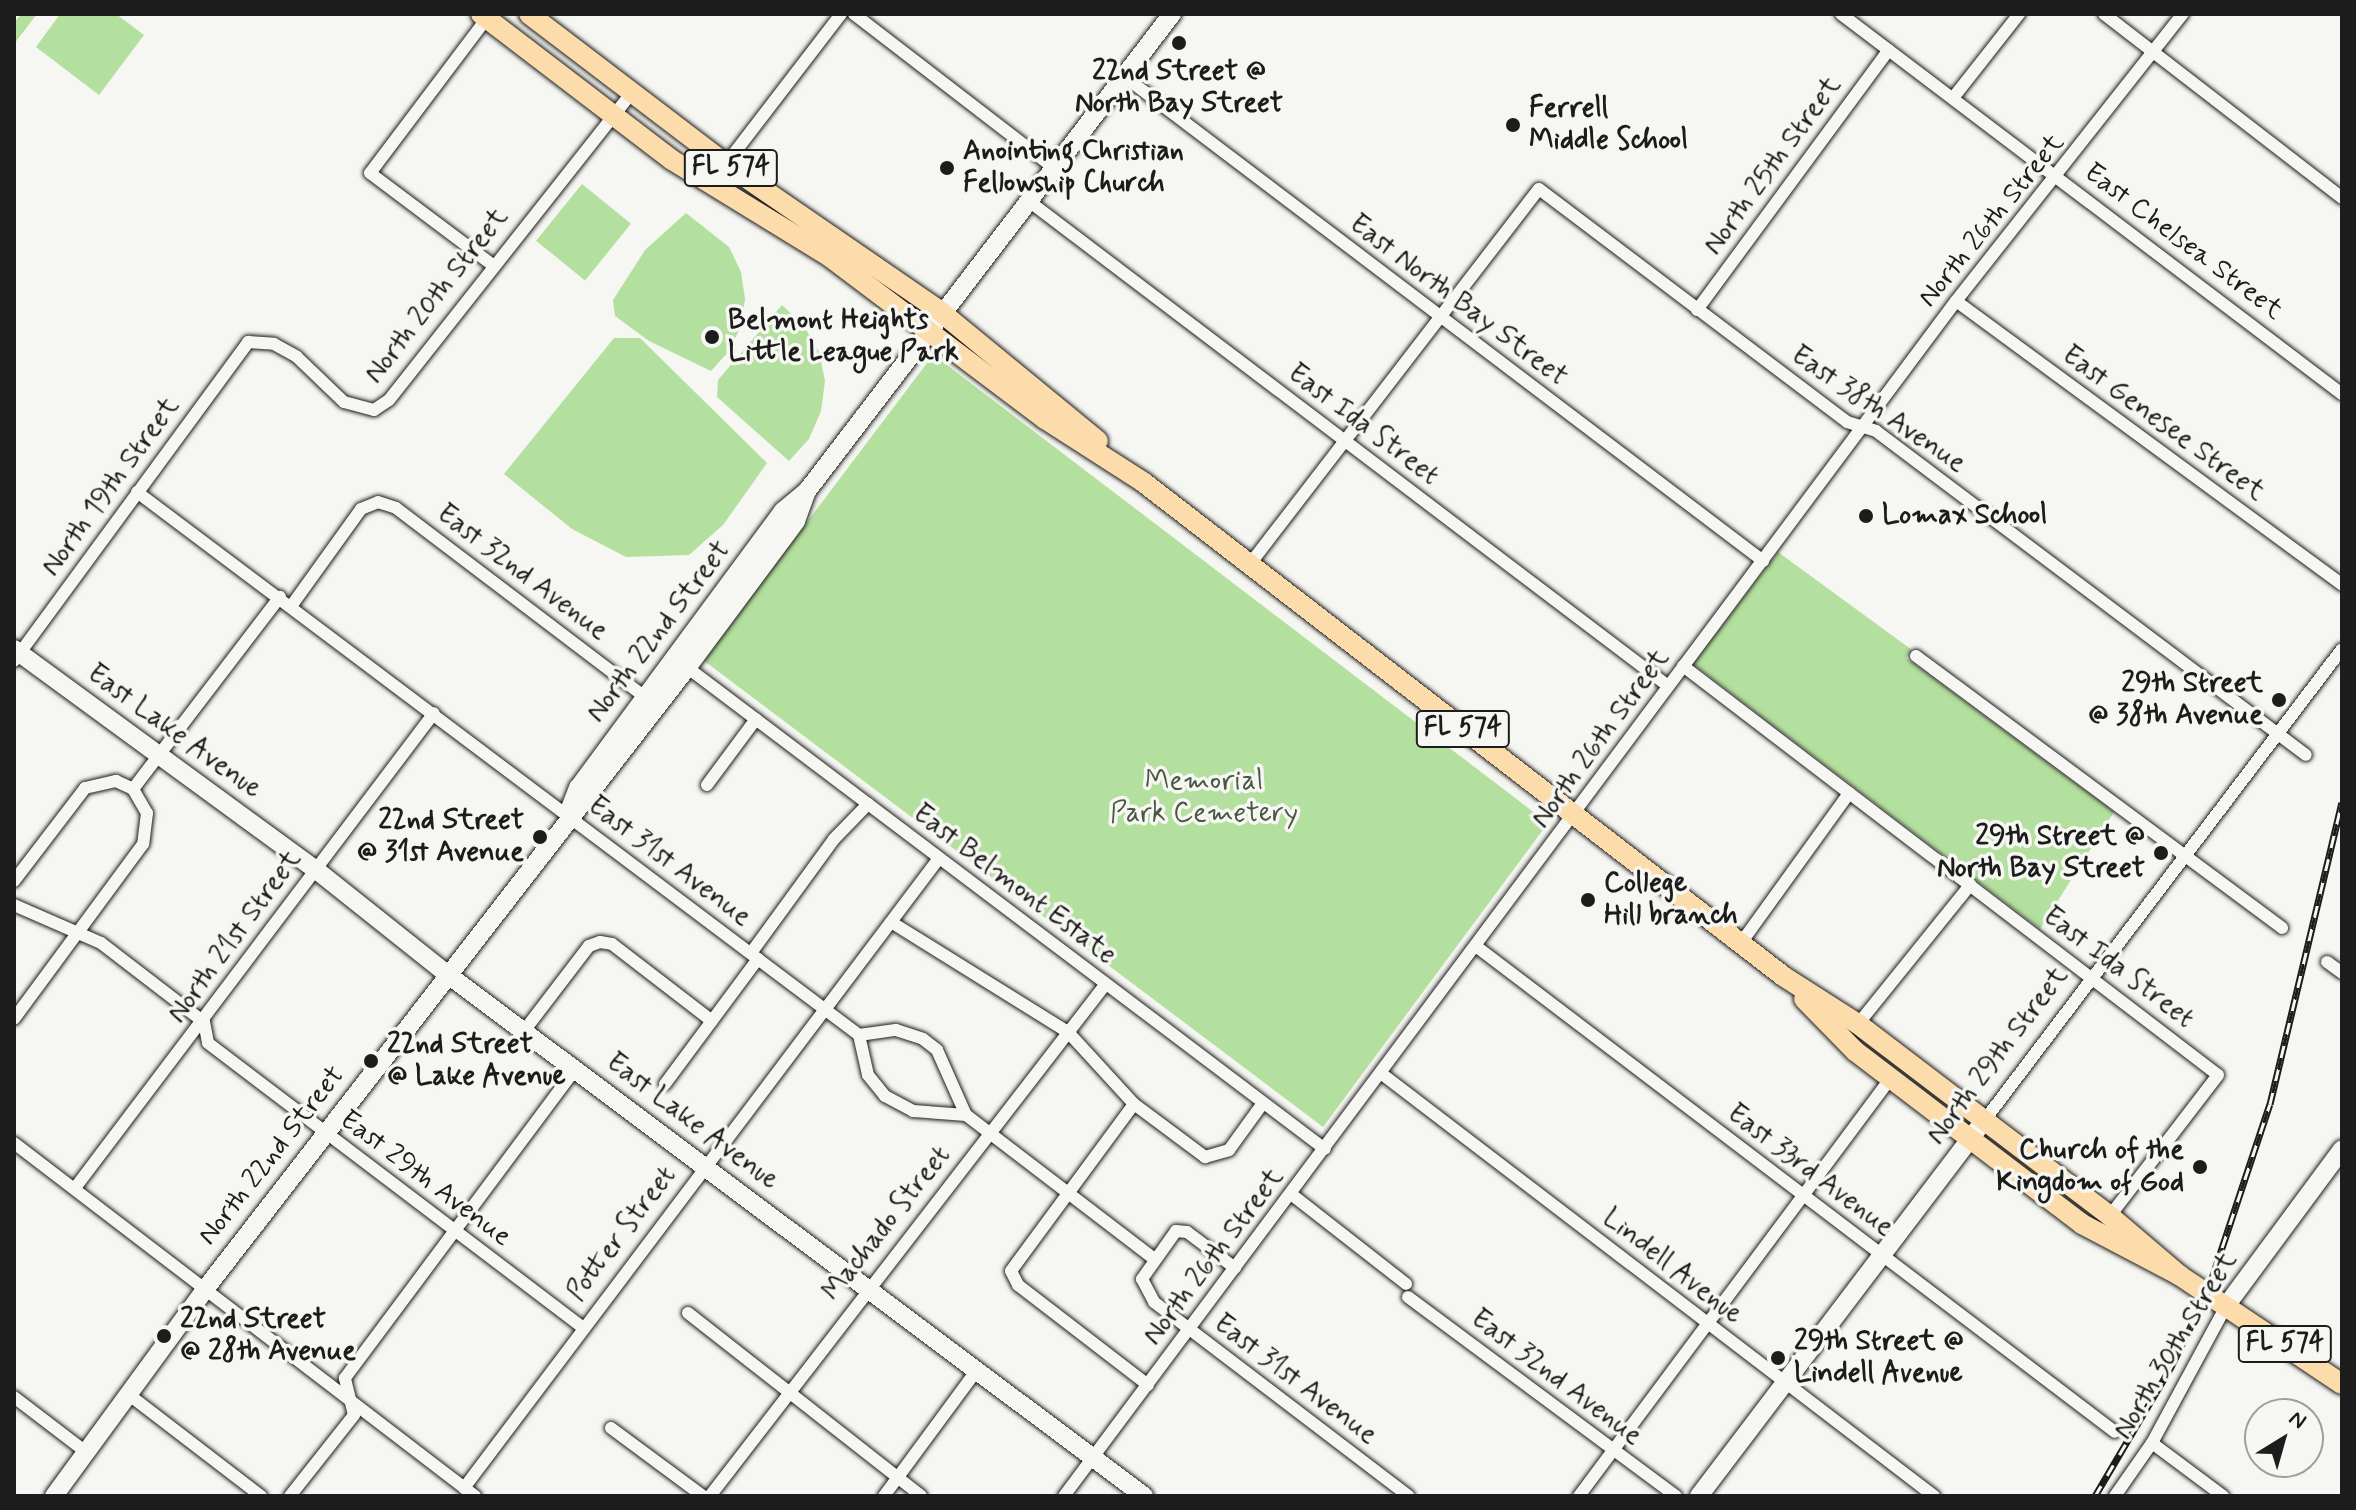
<!DOCTYPE html>
<html>
<head>
<meta charset="utf-8">
<style>
	body { margin:0 }
	#map { position:relative; width:2356px; height:1510px; overflow:hidden; background:#f6f6f2; font-family:Mynerve,sans-serif }
	div>[style] { position:absolute }
	.green>* { inset:0; background:#b3e09e; transform-origin:0 0 }
	.roads { filter:drop-shadow(0 0 2px #1c1c1c) drop-shadow(0 0 2px #1c1c1c) }
	.street>* { height:12px; margin:-6px; padding:0 6px; transform-origin:6px; border-radius:6px; background:#f6f6f2 }
	.secondary>* { height:18px; margin:-9px; padding:0 9px; transform-origin:9px; border-radius:9px; background:#f6f6f2 }
	.primary>* { height:20px; margin:-10px; padding:0 10px; transform-origin:10px; border-radius:10px; background:#fddcac }
	.rail>* { height:7px; margin-top:-3.5px; transform-origin:0; background:repeating-linear-gradient(90deg,#f6f6f2 0 12px,#1c1c1c 0 24px); box-sizing:border-box; border-block:2px solid #1c1c1c }
	.dots>* { width:22px; height:22px; translate:-50% -50%; box-sizing:border-box; border:4px solid #f6f6f2; border-radius:50% }
	span { translate:-50% -50%; white-space:nowrap; text-align:center; line-height:1.15; -webkit-text-stroke:7px #f6f6f2; paint-order:stroke }
	.shield-label span { padding:2px 6px; background:#f6f6f2; border:2px solid; border-radius:6px; -webkit-text-stroke-width:0 }
	.shield-label { font-size:26px; color:#1c1c1c; font-weight:700 }
	.poi-label { font-size:28px; color:#1c1c1c; font-weight:700 }
	.left { translate:0 -50%; text-align:left }
	.right { translate:-100% -50%; text-align:right }
	.street-label { font-size:28px; color:#1c1c1c }
	.park-label { font-size:28px; color:#495743 }
	.frame { position:absolute; inset:0; border:16px solid #1c1c1c; pointer-events:none }
	.north { position:absolute; left:2244px; top:1398px; width:80px; height:80px; box-sizing:border-box; background:#f6f6f2; border:2px solid #9f9f9c; border-radius:50%; rotate:37deg; font-size:22px; font-weight:700; line-height:32px; text-align:center; color:#1c1c1c }
	.north::after { content:''; display:block; margin:auto; width:28px; height:36px; background:#1c1c1c; clip-path:polygon(50% 0,100% 100%,50% 72%,0 100%) }
</style>
</head>
<body>
<div id="map">
	<div class="green">
		<div style="clip-path:polygon(21px 14px,37px 14px,14px 44px,14px 23px)"></div>
		<div style="clip-path:polygon(60px 14px,116px 14px,144px 35px,99px 95px,36px 47px)"></div>
		<div style="left:582px;top:184px;width:63px;height:73px;rotate:39deg"></div>
		<div style="clip-path:polygon(686px 213px,729px 247px,741px 272px,745px 299px,741px 326px,729px 351px,711px 371px,649px 341px,615px 316px,613px 300px,645px 250px)"></div>
		<div style="clip-path:polygon(782px 305px,804px 326px,819px 352px,825px 381px,821px 411px,809px 439px,789px 461px,717px 397px,718px 380px)"></div>
		<div style="clip-path:polygon(614px 338px,640px 338px,767px 463px,723px 525px,689px 555px,626px 557px,572px 529px,504px 474px)"></div>
		<div style="clip-path:polygon(939px 359px,1548px 823px,1323px 1127px,703px 660px,927px 363px)"></div>
		<div style="clip-path:polygon(1778px 552px,1912px 650px,1906px 658px,2114px 812px,2040px 929px,1693px 664px)"></div>
	</div>
	<div class="roads">
		<div class="street">
			<div style="left:854px;top:14px;width:252px;rotate:37.6deg"></div>
			<div style="left:1841px;top:14px;width:629px;rotate:37.18deg"></div>
			<div style="left:2104px;top:14px;width:301px;rotate:37.7deg"></div>
			<div style="left:487px;top:18px;width:194px;rotate:127deg"></div>
			<div style="left:370px;top:173px;width:151px;rotate:36.9deg"></div>
			<div style="left:1125px;top:77px;width:801px;rotate:37.18deg"></div>
			<div style="left:1953px;top:98px;width:107px;rotate:-51.8deg"></div>
			<div style="left:709px;top:186px;width:217px;rotate:-52.5deg"></div>
			<div style="left:1030px;top:202px;width:801px;rotate:37.18deg"></div>
			<div style="left:1956px;top:301px;width:479px;rotate:36.3deg"></div>
			<div style="left:1697px;top:310px;width:323px;rotate:-53.6deg"></div>
			<div style="left:137px;top:492px;width:903px;rotate:36.95deg"></div>
			<div style="left:859px;top:1035px;width:37px;rotate:-8deg"></div>
			<div style="left:896px;top:1030px;width:28px;rotate:18deg"></div>
			<div style="left:923px;top:1039px;width:18px;rotate:38deg"></div>
			<div style="left:937px;top:1050px;width:71px;rotate:66deg"></div>
			<div style="left:966px;top:1115px;width:235px;rotate:37.4deg"></div>
			<div style="left:1250px;top:564px;width:473px;rotate:-52.4deg"></div>
			<div style="left:1539px;top:189px;width:386px;rotate:37.1deg"></div>
			<div style="left:1847px;top:422px;width:30px;rotate:17deg"></div>
			<div style="left:1876px;top:431px;width:538px;rotate:37deg"></div>
			<div style="left:292px;top:605px;width:118px;rotate:-54.3deg"></div>
			<div style="left:361px;top:509px;width:18px;rotate:-22deg"></div>
			<div style="left:378px;top:502px;width:19px;rotate:18deg"></div>
			<div style="left:396px;top:508px;width:318px;rotate:37.2deg"></div>
			<div style="left:1916px;top:656px;width:456px;rotate:36.6deg"></div>
			<div style="left:14px;top:661px;width:396px;rotate:-53.7deg"></div>
			<div style="left:248px;top:342px;width:26px;rotate:4deg"></div>
			<div style="left:274px;top:344px;width:26px;rotate:29deg"></div>
			<div style="left:297px;top:357px;width:65px;rotate:43.8deg"></div>
			<div style="left:344px;top:402px;width:31px;rotate:15deg"></div>
			<div style="left:374px;top:410px;width:18px;rotate:-34deg"></div>
			<div style="left:389px;top:400px;width:390px;rotate:-51.7deg"></div>
			<div style="left:684px;top:665px;width:803px;rotate:37.06deg"></div>
			<div style="left:1683px;top:666px;width:673px;rotate:37.4deg"></div>
			<div style="left:2218px;top:1075px;width:178px;rotate:127.5deg"></div>
			<div style="left:707px;top:785px;width:82px;rotate:-53.4deg"></div>
			<div style="left:133px;top:789px;width:242px;rotate:-52.6deg"></div>
			<div style="left:14px;top:881px;width:117px;rotate:-52.6deg"></div>
			<div style="left:85px;top:788px;width:32px;rotate:-13deg"></div>
			<div style="left:116px;top:781px;width:19px;rotate:25deg"></div>
			<div style="left:133px;top:789px;width:28px;rotate:60deg"></div>
			<div style="left:147px;top:813px;width:31px;rotate:97deg"></div>
			<div style="left:143px;top:844px;width:217px;rotate:126.4deg"></div>
			<div style="left:14px;top:905px;width:95px;rotate:23.6deg"></div>
			<div style="left:101px;top:943px;width:130px;rotate:37.5deg"></div>
			<div style="left:204px;top:1022px;width:21px;rotate:79deg"></div>
			<div style="left:208px;top:1043px;width:470px;rotate:37.2deg"></div>
			<div style="left:891px;top:922px;width:208px;rotate:31.9deg"></div>
			<div style="left:1068px;top:1032px;width:98px;rotate:47.5deg"></div>
			<div style="left:1134px;top:1104px;width:89px;rotate:36.7deg"></div>
			<div style="left:1205px;top:1157px;width:25px;rotate:-16deg"></div>
			<div style="left:1229px;top:1150px;width:58px;rotate:-54.1deg"></div>
			<div style="left:1741px;top:943px;width:185px;rotate:-54.2deg"></div>
			<div style="left:1477px;top:947px;width:801px;rotate:37.24deg"></div>
			<div style="left:751px;top:953px;width:141px;rotate:-53.9deg"></div>
			<div style="left:834px;top:839px;width:49px;rotate:-45.8deg"></div>
			<div style="left:2327px;top:962px;width:19px;rotate:36deg"></div>
			<div style="left:1858px;top:1024px;width:179px;rotate:-51.1deg"></div>
			<div style="left:524px;top:1031px;width:107px;rotate:-52.6deg"></div>
			<div style="left:589px;top:946px;width:12px;rotate:-20deg"></div>
			<div style="left:600px;top:942px;width:12px;rotate:9deg"></div>
			<div style="left:612px;top:944px;width:126px;rotate:37.6deg"></div>
			<div style="left:859px;top:1035px;width:41px;rotate:77.3deg"></div>
			<div style="left:868px;top:1075px;width:27px;rotate:51deg"></div>
			<div style="left:885px;top:1096px;width:32px;rotate:28deg"></div>
			<div style="left:913px;top:1111px;width:53px;rotate:4.3deg"></div>
			<div style="left:1382px;top:1074px;width:695px;rotate:37.4deg"></div>
			<div style="left:665px;top:1084px;width:156px;rotate:-53.4deg"></div>
			<div style="left:1134px;top:1104px;width:207px;rotate:126.4deg"></div>
			<div style="left:1011px;top:1271px;width:16px;rotate:63deg"></div>
			<div style="left:1018px;top:1285px;width:164px;rotate:37.6deg"></div>
			<div style="left:1984px;top:1121px;width:592px;rotate:-52.82deg"></div>
			<div style="left:14px;top:1143px;width:581px;rotate:37.44deg"></div>
			<div style="left:75px;top:1188px;width:595px;rotate:-52.92deg"></div>
			<div style="left:1291px;top:1194px;width:146px;rotate:38deg"></div>
			<div style="left:1235px;top:1268px;width:60px;rotate:-143.1deg"></div>
			<div style="left:1187px;top:1232px;width:11px;rotate:-175deg"></div>
			<div style="left:1176px;top:1231px;width:59px;rotate:125.3deg"></div>
			<div style="left:1142px;top:1279px;width:26px;rotate:62deg"></div>
			<div style="left:1154px;top:1302px;width:320px;rotate:37.3deg"></div>
			<div style="left:1408px;top:1297px;width:334px;rotate:36.6deg"></div>
			<div style="left:688px;top:1313px;width:296px;rotate:38.1deg"></div>
			<div style="left:128px;top:1394px;width:168px;rotate:37.5deg"></div>
			<div style="left:14px;top:1397px;width:91px;rotate:37.4deg"></div>
			<div style="left:611px;top:1428px;width:114px;rotate:36.5deg"></div>
			<div style="left:2152px;top:1443px;width:89px;rotate:36.7deg"></div>
			<div style="left:464px;top:1488px;width:789px;rotate:-52.98deg"></div>
			<div style="left:290px;top:1496px;width:103px;rotate:-51.7deg"></div>
			<div style="left:354px;top:1415px;width:38px;rotate:-104deg"></div>
			<div style="left:345px;top:1378px;width:385px;rotate:-53.3deg"></div>
			<div style="left:710px;top:1496px;width:646px;rotate:-52.3deg"></div>
			<div style="left:884px;top:1496px;width:157px;rotate:-53.6deg"></div>
			<div style="left:1064px;top:1496px;width:1491px;rotate:-53.26deg"></div>
			<div style="left:1956px;top:301px;width:366px;rotate:-51.7deg"></div>
			<div style="left:1579px;top:1496px;width:520px;rotate:-53.28deg"></div>
			<div style="left:2115px;top:1496px;width:65px;rotate:-55.1deg"></div>
			<div style="left:2152px;top:1443px;width:156px;rotate:-61.6deg"></div>
		</div>
		<div class="secondary">
			<div style="left:14px;top:649px;width:373px;rotate:36.2deg"></div>
			<div style="left:315px;top:869px;width:169px;rotate:38.5deg"></div>
			<div style="left:447px;top:974px;width:871px;rotate:36.83deg"></div>
			<div style="left:569px;top:811px;width:25px;rotate:-69deg"></div>
			<div style="left:578px;top:788px;width:345px;rotate:-53.5deg"></div>
			<div style="left:783px;top:511px;width:31px;rotate:-40deg"></div>
			<div style="left:807px;top:491px;width:601px;rotate:-52.58deg"></div>
			<div style="left:2226px;top:1306px;width:195px;rotate:-53.5deg"></div>
			<div style="left:54px;top:1496px;width:258px;rotate:-53.8deg"></div>
			<div style="left:206px;top:1288px;width:785px;rotate:-52.2deg"></div>
			<div style="left:687px;top:668px;width:183px;rotate:-53.4deg"></div>
			<div style="left:796px;top:521px;width:32px;rotate:-70deg"></div>
			<div style="left:1699px;top:1496px;width:471px;rotate:-52.8deg"></div>
		</div>
		<div class="primary">
			<div style="left:481px;top:14px;width:240px;rotate:37.4deg"></div>
			<div style="left:672px;top:160px;width:185px;rotate:31.5deg"></div>
			<div style="left:830px;top:257px;width:269px;rotate:37deg"></div>
			<div style="left:1045px;top:419px;width:117px;rotate:32.7deg"></div>
			<div style="left:1143px;top:482px;width:808px;rotate:37.66deg"></div>
			<div style="left:1783px;top:976px;width:89px;rotate:32.6deg"></div>
			<div style="left:1858px;top:1024px;width:317px;rotate:37.3deg"></div>
			<div style="left:2110px;top:1216px;width:91px;rotate:40.5deg"></div>
			<div style="left:529px;top:14px;width:248px;rotate:37.3deg"></div>
			<div style="left:726px;top:164px;width:261px;rotate:34.5deg"></div>
			<div style="left:941px;top:312px;width:203px;rotate:39.4deg"></div>
			<div style="left:1804px;top:999px;width:73px;rotate:45.6deg"></div>
			<div style="left:1855px;top:1051px;width:285px;rotate:37.3deg"></div>
			<div style="left:2082px;top:1224px;width:110px;rotate:27.7deg"></div>
			<div style="left:2179px;top:1275px;width:196px;rotate:33.8deg"></div>
		</div>
	</div>
	<div class="rail">
		<div style="left:2095px;top:1496px;width:150px;rotate:-59.5deg"></div>
		<div style="left:2171px;top:1367px;width:82px;rotate:-64.1deg"></div>
		<div style="left:2207px;top:1293px;width:199px;rotate:-71.6deg"></div>
		<div style="left:2270px;top:1104px;width:310px;rotate:-76.6deg"></div>
	</div>
	<div class="dots">
		<div style="left:1179px;top:43px;background:#1c1c1c"></div>
		<div style="left:1513px;top:125px;background:#1c1c1c"></div>
		<div style="left:947px;top:168px;background:#1c1c1c"></div>
		<div style="left:712px;top:337px;background:#1c1c1c"></div>
		<div style="left:1866px;top:516px;background:#1c1c1c"></div>
		<div style="left:2279px;top:700px;background:#1c1c1c"></div>
		<div style="left:540px;top:837px;background:#1c1c1c"></div>
		<div style="left:2161px;top:853px;background:#1c1c1c"></div>
		<div style="left:1588px;top:900px;background:#1c1c1c"></div>
		<div style="left:371px;top:1061px;background:#1c1c1c"></div>
		<div style="left:2200px;top:1167px;background:#1c1c1c"></div>
		<div style="left:164px;top:1336px;background:#1c1c1c"></div>
		<div style="left:1778px;top:1358px;background:#1c1c1c"></div>
	</div>
	<div class="shield-label">
		<span style="left:731px;top:168px">FL 574</span>
		<span style="left:1463px;top:729px">FL 574</span>
		<span style="left:2285px;top:1344px">FL 574</span>
	</div>
	<div class="poi-label">
		<span style="left:1179px;top:88px">22nd Street @<br>North Bay Street</span>
		<span class="left" style="left:1529px;top:125px">Ferrell<br>Middle School</span>
		<span class="left" style="left:963px;top:168px">Anointing Christian<br>Fellowship Church</span>
		<span class="left" style="left:728px;top:337px">Belmont Heights<br>Little League Park</span>
		<span class="left" style="left:1882px;top:516px">Lomax School</span>
		<span class="right" style="left:2263px;top:700px">29th Street<br>@ 38th Avenue</span>
		<span class="right" style="left:524px;top:837px">22nd Street<br>@ 31st Avenue</span>
		<span class="right" style="left:2145px;top:853px">29th Street @<br>North Bay Street</span>
		<span class="left" style="left:1604px;top:900px">College<br>Hill branch</span>
		<span class="left" style="left:387px;top:1061px">22nd Street<br>@ Lake Avenue</span>
		<span class="right" style="left:2184px;top:1167px">Church of the<br>Kingdom of God</span>
		<span class="left" style="left:180px;top:1336px">22nd Street<br>@ 28th Avenue</span>
		<span class="left" style="left:1794px;top:1358px">29th Street @<br>Lindell Avenue</span>
	</div>
	<div class="street-label">
		<span style="left:1773px;top:166px;rotate:-54deg">North 25th Street</span>
		<span style="left:1992px;top:221px;rotate:-51deg">North 26th Street</span>
		<span style="left:2183px;top:242px;rotate:37deg">East Chelsea Street</span>
		<span style="left:437px;top:296px;rotate:-52deg">North 20th Street</span>
		<span style="left:1458px;top:301px;rotate:37deg">East North Bay Street</span>
		<span style="left:1878px;top:410px;rotate:34deg">East 38th Avenue</span>
		<span style="left:2163px;top:424px;rotate:36deg">East Genesee Street</span>
		<span style="left:1363px;top:425px;rotate:37deg">East Ida Street</span>
		<span style="left:111px;top:487px;rotate:-54deg">North 19th Street</span>
		<span style="left:522px;top:573px;rotate:37deg">East 32nd Avenue</span>
		<span style="left:659px;top:632px;rotate:-53deg">North 22nd Street</span>
		<span style="left:174px;top:732px;rotate:36deg">East Lake Avenue</span>
		<span style="left:1601px;top:739px;rotate:-54deg">North 26th Street</span>
		<span style="left:669px;top:862px;rotate:37deg">East 31st Avenue</span>
		<span style="left:1014px;top:885px;rotate:37deg">East Belmont Estate</span>
		<span style="left:235px;top:937px;rotate:-54deg">North 21st Street</span>
		<span style="left:2118px;top:968px;rotate:37deg">East Ida Street</span>
		<span style="left:1998px;top:1056px;rotate:-53deg">North 29th Street</span>
		<span style="left:692px;top:1122px;rotate:37deg">East Lake Avenue</span>
		<span style="left:272px;top:1156px;rotate:-52deg">North 22nd Street</span>
		<span style="left:1810px;top:1171px;rotate:37deg">East 33rd Avenue</span>
		<span style="left:425px;top:1179px;rotate:37deg">East 29th Avenue</span>
		<span style="left:887px;top:1224px;rotate:-52deg">Machado Street</span>
		<span style="left:622px;top:1234px;rotate:-53deg">Potter Street</span>
		<span style="left:1214px;top:1257px;rotate:-53deg">North 26th Street</span>
		<span style="left:1672px;top:1267px;rotate:38deg">Lindell Avenue</span>
		<span style="left:2176px;top:1346px;rotate:-59deg">North 30th Street</span>
		<span style="left:1556px;top:1378px;rotate:37deg">East 32nd Avenue</span>
		<span style="left:1295px;top:1380px;rotate:37deg">East 31st Avenue</span>
	</div>
	<div class="park-label">
		<span style="left:1204px;top:798px">Memorial<br>Park Cemetery</span>
	</div>
	<div class="frame"></div>
	<div class="north">N</div>
</div>
</body>
</html>
